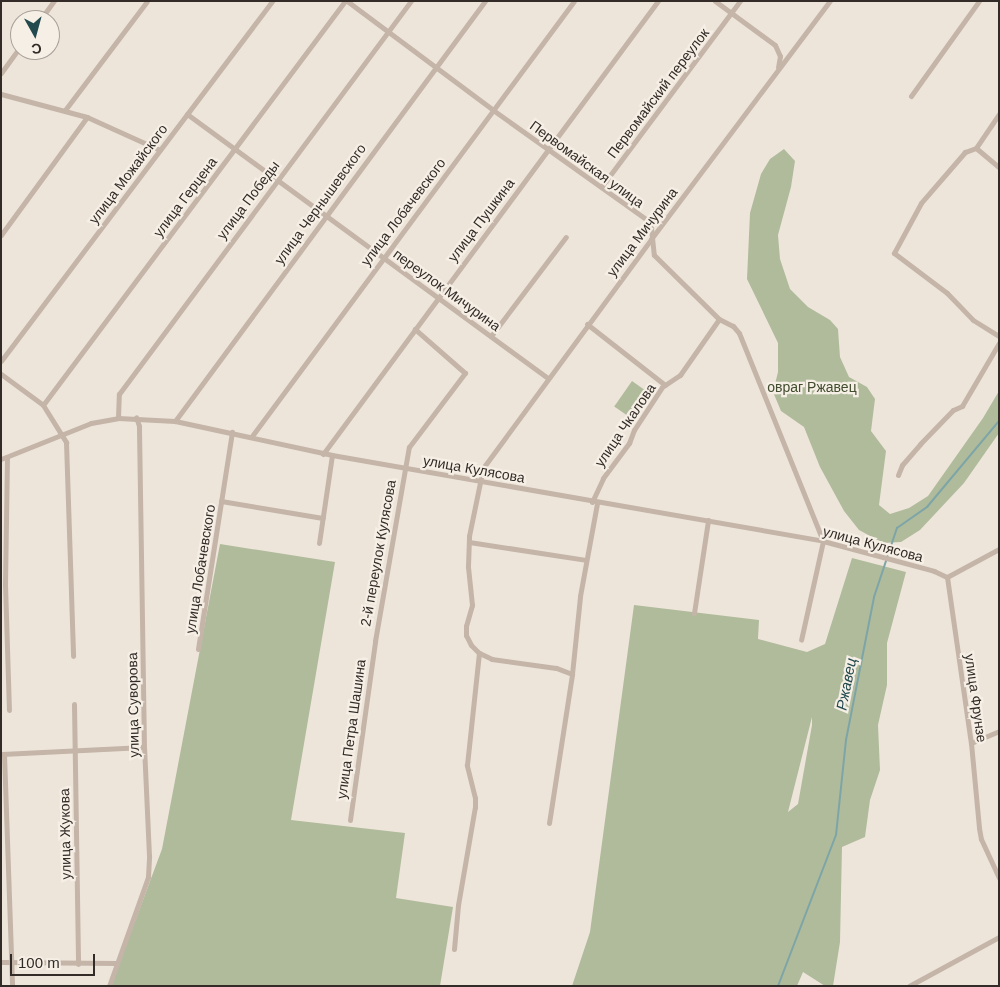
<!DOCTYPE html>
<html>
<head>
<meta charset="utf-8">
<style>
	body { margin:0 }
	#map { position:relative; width:1000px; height:987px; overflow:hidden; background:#eee5da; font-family:Helvetica,sans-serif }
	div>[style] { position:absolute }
	.green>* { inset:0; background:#b0bb9c; transform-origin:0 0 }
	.stream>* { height:2px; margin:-1px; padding:0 1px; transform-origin:1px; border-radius:1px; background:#7da5a7 }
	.street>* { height:5px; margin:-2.5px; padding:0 2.5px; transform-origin:2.5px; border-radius:2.5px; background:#c4b5a8 }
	span { translate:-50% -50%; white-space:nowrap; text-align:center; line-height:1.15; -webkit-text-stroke:4.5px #f6efe6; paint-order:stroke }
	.street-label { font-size:14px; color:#322b27 }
	.park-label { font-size:14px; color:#414d2e }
	.water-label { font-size:15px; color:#224a4e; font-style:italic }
	.frame { position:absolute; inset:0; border:2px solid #322b27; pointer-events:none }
	.north { position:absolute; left:10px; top:10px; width:50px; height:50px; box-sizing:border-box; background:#f6efe6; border:1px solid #a8a19a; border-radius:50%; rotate:173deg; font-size:14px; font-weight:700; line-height:20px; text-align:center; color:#322b27 }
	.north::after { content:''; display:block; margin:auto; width:18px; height:22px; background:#224a4e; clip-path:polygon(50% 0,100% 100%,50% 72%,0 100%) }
	.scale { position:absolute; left:10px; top:954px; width:85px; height:22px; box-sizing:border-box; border:2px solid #322b27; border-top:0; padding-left:6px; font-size:15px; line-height:18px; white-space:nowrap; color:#322b27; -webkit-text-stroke:4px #f6efe6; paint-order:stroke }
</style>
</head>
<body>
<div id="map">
	<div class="green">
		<div style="clip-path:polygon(784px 149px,795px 161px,791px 187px,778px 235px,780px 259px,790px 289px,808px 307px,830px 320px,838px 329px,840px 357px,849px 377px,867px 387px,875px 399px,871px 431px,886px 451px,879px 505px,890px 514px,909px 508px,928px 496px,983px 418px,999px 391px,999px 433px,964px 483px,920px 530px,901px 542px,883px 543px,859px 530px,844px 511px,820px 467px,804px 427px,781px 411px,773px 392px,778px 372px,778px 343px,747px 279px,750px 213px,761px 174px,770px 159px)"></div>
		<div style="left:632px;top:381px;width:16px;height:31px;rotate:35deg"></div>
		<div style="clip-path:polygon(220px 544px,335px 562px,291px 820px,405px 833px,396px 898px,453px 907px,440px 986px,111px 986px,162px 849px)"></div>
		<div style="clip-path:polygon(evenodd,852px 558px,906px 572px,887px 643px,887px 685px,878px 725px,880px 770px,870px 800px,865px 837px,842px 847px,840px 942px,833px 986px,825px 986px,803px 972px,797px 986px,572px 986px,590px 932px,634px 605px,759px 620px,758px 639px,807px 652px,825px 644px,852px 558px,812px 717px,812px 725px,798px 804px,788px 812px,812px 717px)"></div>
	</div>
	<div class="stream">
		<div style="left:778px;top:986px;width:162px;rotate:-69deg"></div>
		<div style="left:836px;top:835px;width:96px;rotate:-84deg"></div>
		<div style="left:846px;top:740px;width:146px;rotate:-78.9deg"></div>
		<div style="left:874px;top:597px;width:73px;rotate:-71.6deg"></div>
		<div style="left:897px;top:528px;width:37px;rotate:-35deg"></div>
		<div style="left:927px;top:507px;width:112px;rotate:-50.1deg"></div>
	</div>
	<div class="street">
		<div style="left:347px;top:1px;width:182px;rotate:36.7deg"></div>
		<div style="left:493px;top:110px;width:189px;rotate:35.5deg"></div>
		<div style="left:647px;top:220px;width:9px;rotate:63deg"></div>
		<div style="left:651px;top:228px;width:27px;rotate:84deg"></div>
		<div style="left:654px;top:255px;width:91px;rotate:44.6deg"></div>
		<div style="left:719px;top:319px;width:16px;rotate:27deg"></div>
		<div style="left:733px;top:326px;width:9px;rotate:49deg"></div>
		<div style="left:739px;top:333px;width:224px;rotate:68deg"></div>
		<div style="left:823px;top:541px;width:101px;rotate:102.5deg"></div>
		<div style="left:715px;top:1px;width:74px;rotate:36.3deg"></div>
		<div style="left:775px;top:45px;width:12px;rotate:66deg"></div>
		<div style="left:780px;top:56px;width:11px;rotate:100deg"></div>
		<div style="left:40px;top:20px;width:24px;rotate:-54deg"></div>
		<div style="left:1px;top:73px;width:32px;rotate:-54deg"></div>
		<div style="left:1px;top:94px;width:89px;rotate:15deg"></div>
		<div style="left:87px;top:117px;width:80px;rotate:24.3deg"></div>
		<div style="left:911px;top:96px;width:117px;rotate:-54.4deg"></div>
		<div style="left:65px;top:110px;width:136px;rotate:-53deg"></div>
		<div style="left:187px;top:114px;width:447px;rotate:36.2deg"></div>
		<div style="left:999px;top:114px;width:41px;rotate:124.1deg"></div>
		<div style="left:976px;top:148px;width:12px;rotate:160deg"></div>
		<div style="left:965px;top:152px;width:67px;rotate:130.8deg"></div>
		<div style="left:921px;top:203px;width:57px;rotate:118.4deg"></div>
		<div style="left:894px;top:253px;width:66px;rotate:37deg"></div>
		<div style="left:947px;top:293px;width:37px;rotate:46deg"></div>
		<div style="left:973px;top:320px;width:31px;rotate:32deg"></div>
		<div style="left:976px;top:148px;width:30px;rotate:40deg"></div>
		<div style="left:602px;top:186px;width:231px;rotate:-53.3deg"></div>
		<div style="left:1px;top:235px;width:146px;rotate:-53.9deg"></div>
		<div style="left:587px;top:324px;width:99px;rotate:38deg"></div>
		<div style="left:491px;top:336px;width:124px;rotate:-52.9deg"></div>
		<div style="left:1px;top:361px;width:451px;rotate:-53deg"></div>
		<div style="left:1px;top:374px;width:52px;rotate:36.4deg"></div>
		<div style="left:43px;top:405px;width:44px;rotate:58.1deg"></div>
		<div style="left:66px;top:442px;width:214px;rotate:88.1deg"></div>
		<div style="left:43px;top:405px;width:504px;rotate:-53.22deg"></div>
		<div style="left:118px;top:418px;width:24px;rotate:-88deg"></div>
		<div style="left:119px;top:394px;width:490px;rotate:-53.4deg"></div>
		<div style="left:175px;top:421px;width:522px;rotate:-53.57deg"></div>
		<div style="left:252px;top:436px;width:541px;rotate:-53.49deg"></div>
		<div style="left:323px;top:454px;width:563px;rotate:-53.52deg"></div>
		<div style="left:7px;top:457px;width:127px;rotate:90.9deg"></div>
		<div style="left:5px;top:584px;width:126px;rotate:88.2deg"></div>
		<div style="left:1px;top:459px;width:97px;rotate:-21.8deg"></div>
		<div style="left:91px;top:423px;width:27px;rotate:-10deg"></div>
		<div style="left:118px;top:418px;width:57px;rotate:3deg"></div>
		<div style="left:175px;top:421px;width:161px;rotate:12.2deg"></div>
		<div style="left:332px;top:455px;width:498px;rotate:9.9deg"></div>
		<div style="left:823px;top:541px;width:115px;rotate:15.1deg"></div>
		<div style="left:934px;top:571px;width:14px;rotate:25deg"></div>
		<div style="left:898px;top:475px;width:11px;rotate:-68deg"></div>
		<div style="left:902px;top:465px;width:28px;rotate:-49deg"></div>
		<div style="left:920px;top:444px;width:47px;rotate:-45.9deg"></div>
		<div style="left:953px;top:410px;width:10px;rotate:-24deg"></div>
		<div style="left:962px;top:406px;width:73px;rotate:-59.6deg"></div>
		<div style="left:221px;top:501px;width:103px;rotate:9.5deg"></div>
		<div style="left:592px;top:502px;width:26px;rotate:-65deg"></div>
		<div style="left:603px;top:478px;width:44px;rotate:-53.4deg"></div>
		<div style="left:629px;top:443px;width:14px;rotate:-69deg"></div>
		<div style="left:634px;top:430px;width:51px;rotate:-56.9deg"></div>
		<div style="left:662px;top:387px;width:22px;rotate:-34deg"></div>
		<div style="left:680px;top:375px;width:68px;rotate:-55.1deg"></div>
		<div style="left:469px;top:542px;width:118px;rotate:8.7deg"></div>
		<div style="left:319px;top:543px;width:89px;rotate:-81.6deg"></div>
		<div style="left:947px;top:577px;width:168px;rotate:81.8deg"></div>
		<div style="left:971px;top:743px;width:85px;rotate:84.6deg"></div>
		<div style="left:979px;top:828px;width:11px;rotate:80deg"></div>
		<div style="left:981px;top:839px;width:43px;rotate:65.2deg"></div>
		<div style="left:947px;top:577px;width:59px;rotate:-28.3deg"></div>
		<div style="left:694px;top:613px;width:94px;rotate:-81.4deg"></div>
		<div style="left:198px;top:649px;width:220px;rotate:-81.1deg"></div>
		<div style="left:572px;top:674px;width:17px;rotate:-159deg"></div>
		<div style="left:556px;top:668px;width:65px;rotate:-172deg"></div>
		<div style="left:492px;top:659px;width:14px;rotate:-155deg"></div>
		<div style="left:479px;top:653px;width:11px;rotate:-135deg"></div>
		<div style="left:471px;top:645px;width:11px;rotate:-117deg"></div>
		<div style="left:466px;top:635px;width:9px;rotate:-90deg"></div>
		<div style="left:466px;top:626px;width:22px;rotate:-74deg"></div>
		<div style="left:472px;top:605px;width:39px;rotate:-96deg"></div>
		<div style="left:468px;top:566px;width:30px;rotate:-88deg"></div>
		<div style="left:469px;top:536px;width:69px;rotate:-78.4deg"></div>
		<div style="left:483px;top:468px;width:284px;rotate:-53.7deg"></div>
		<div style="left:651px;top:239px;width:298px;rotate:-53.1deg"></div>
		<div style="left:74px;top:704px;width:260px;rotate:89.1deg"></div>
		<div style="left:971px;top:743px;width:30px;rotate:-23deg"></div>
		<div style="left:2px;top:754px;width:142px;rotate:-2.8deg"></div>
		<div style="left:4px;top:754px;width:232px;rotate:88deg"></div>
		<div style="left:350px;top:820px;width:181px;rotate:-82deg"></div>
		<div style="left:375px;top:641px;width:197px;rotate:-80.1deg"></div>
		<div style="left:409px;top:447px;width:93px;rotate:-52.9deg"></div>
		<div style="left:465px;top:373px;width:67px;rotate:-138.7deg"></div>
		<div style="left:549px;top:823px;width:151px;rotate:-81.2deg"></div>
		<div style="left:572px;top:674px;width:78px;rotate:-84.1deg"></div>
		<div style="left:580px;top:596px;width:95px;rotate:-79.6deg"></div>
		<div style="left:454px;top:949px;width:44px;rotate:-84.8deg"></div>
		<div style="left:458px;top:905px;width:99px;rotate:-80.2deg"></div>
		<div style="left:475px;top:807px;width:9px;rotate:-90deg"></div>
		<div style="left:475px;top:798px;width:34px;rotate:-104deg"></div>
		<div style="left:467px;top:765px;width:113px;rotate:-83.9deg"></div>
		<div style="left:1px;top:962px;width:116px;rotate:0.5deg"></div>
		<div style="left:109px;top:986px;width:116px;rotate:-70.3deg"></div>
		<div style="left:148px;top:877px;width:21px;rotate:-87deg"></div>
		<div style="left:149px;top:856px;width:109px;rotate:-92.6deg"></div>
		<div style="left:144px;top:747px;width:321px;rotate:-90.9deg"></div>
		<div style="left:139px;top:426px;width:9px;rotate:-108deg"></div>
		<div style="left:909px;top:986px;width:102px;rotate:-28.6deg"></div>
	</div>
	<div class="street-label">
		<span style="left:658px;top:93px;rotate:-53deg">Первомайский переулок</span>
		<span style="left:587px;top:164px;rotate:36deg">Первомайская улица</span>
		<span style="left:128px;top:174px;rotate:-53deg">улица Можайского</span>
		<span style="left:185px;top:197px;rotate:-53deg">улица Герцена</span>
		<span style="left:248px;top:200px;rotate:-53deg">улица Победы</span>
		<span style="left:320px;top:204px;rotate:-54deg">улица Чернышевского</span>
		<span style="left:403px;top:212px;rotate:-53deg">улица Лобачевского</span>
		<span style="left:481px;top:220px;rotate:-53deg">улица Пушкина</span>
		<span style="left:642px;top:232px;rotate:-53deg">улица Мичурина</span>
		<span style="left:447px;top:290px;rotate:36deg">переулок Мичурина</span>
		<span style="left:625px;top:425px;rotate:-56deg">улица Чкалова</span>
		<span style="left:474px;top:469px;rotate:10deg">улица Кулясова</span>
		<span style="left:873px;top:544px;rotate:15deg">улица Кулясова</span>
		<span style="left:378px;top:553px;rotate:-80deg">2-й переулок Кулясова</span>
		<span style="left:200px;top:569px;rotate:-81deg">улица Лобачевского</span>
		<span style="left:976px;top:698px;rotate:82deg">улица Фрунзе</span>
		<span style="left:133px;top:705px;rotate:-91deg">улица Суворова</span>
		<span style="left:351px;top:729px;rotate:-82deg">улица Петра Шашина</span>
		<span style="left:65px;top:834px;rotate:-91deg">улица Жукова</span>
	</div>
	<div class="park-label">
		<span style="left:812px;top:387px">овраг Ржавец</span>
	</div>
	<div class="water-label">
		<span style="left:846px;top:684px;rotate:-79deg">Ржавец</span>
	</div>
	<div class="frame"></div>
	<div class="north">С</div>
	<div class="scale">100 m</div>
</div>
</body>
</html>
